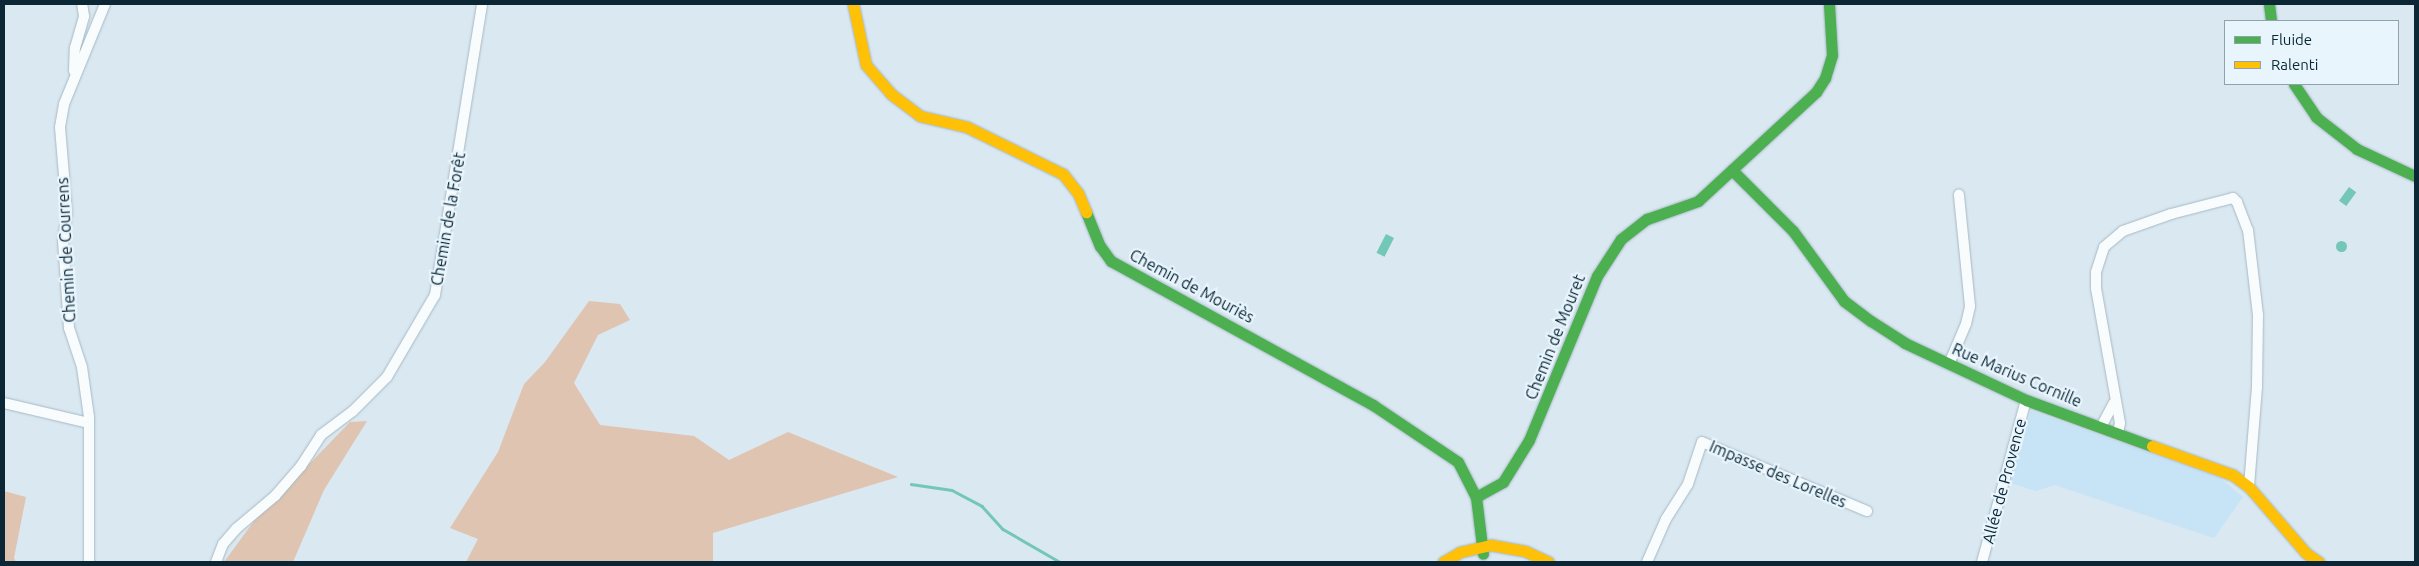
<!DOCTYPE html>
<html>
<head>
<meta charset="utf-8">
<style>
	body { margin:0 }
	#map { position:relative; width:2419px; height:566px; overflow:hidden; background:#dae8f1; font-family:Ubuntu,sans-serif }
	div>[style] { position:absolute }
	.built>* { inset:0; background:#c6e4f6 }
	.green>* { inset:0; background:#dfc4b1 }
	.water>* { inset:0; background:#73c7b7; transform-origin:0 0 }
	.round { border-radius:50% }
	.stream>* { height:2.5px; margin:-1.25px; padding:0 1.25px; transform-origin:1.25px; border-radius:1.25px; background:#73c7b7 }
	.roads { filter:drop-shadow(0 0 1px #a6b9c4) drop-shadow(0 0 1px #a6b9c4) }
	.street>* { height:10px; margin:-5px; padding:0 5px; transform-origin:5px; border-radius:5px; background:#f9fcfd }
	.fast>* { height:11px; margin:-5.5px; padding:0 5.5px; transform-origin:5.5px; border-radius:5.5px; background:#4caf50 }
	.slow>* { height:11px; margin:-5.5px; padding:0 5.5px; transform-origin:5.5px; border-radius:5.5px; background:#ffc107 }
	span { translate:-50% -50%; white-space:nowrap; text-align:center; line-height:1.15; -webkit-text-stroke:4.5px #e9f5fd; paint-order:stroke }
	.street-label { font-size:16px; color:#0b2735 }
	.frame { position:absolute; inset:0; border:5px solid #0b2735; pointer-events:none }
	.legend { position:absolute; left:2224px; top:20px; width:175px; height:65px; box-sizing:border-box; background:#e9f5fd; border:1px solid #90a3ad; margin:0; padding:6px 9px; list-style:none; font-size:15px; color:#0b2735 }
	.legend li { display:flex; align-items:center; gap:10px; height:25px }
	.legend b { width:25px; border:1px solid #90a3ad }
</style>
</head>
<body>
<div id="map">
	<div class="built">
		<div style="clip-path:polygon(2031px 411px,2220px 478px,2243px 497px,2214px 538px,2055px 485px,2036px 491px,2010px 483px)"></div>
	</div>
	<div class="green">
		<div style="clip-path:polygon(589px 301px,620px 304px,630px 320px,598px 335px,574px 383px,600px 425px,694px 436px,729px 460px,788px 432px,898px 477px,713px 533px,713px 562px,466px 562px,478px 539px,450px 528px,498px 452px,524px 384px,545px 362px)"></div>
		<div style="clip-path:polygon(367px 421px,324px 490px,293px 562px,224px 562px,254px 521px,350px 422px)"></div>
		<div style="clip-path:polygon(4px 491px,26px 497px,14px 558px,16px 562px,4px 562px)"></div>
	</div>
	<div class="water">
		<div style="left:2349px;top:187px;width:9px;height:17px;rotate:36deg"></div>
		<div style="left:1386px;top:234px;width:9px;height:21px;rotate:27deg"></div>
		<div class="round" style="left:2335.5px;top:240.5px;width:11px;height:11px"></div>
	</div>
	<div class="stream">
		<div style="left:911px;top:484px;width:41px;rotate:8.3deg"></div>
		<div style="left:952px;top:490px;width:34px;rotate:28deg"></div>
		<div style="left:982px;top:506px;width:31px;rotate:48deg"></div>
		<div style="left:1003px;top:529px;width:66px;rotate:30.1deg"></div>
	</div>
	<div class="roads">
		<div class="street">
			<div style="left:74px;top:71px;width:23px;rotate:-88deg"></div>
			<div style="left:75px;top:48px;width:33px;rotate:-74deg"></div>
			<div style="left:84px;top:16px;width:12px;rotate:-99deg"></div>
			<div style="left:1949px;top:364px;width:43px;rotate:-67deg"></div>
			<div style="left:1966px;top:324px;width:18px;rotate:-77deg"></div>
			<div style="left:1970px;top:306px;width:112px;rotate:-95.7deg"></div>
			<div style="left:4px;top:403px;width:87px;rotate:13.2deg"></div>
			<div style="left:2101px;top:427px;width:27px;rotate:-62deg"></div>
			<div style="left:2118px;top:433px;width:10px;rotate:-79deg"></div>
			<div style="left:2120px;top:423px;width:137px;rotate:-100.1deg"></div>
			<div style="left:2096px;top:288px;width:16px;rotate:-90deg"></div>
			<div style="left:2096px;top:272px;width:26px;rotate:-72deg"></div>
			<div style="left:2104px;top:247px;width:25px;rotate:-40deg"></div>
			<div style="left:2123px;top:231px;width:51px;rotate:-19.5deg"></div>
			<div style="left:2171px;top:214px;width:64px;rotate:-14.5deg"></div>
			<div style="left:2233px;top:198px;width:6px;rotate:45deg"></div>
			<div style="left:2237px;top:202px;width:30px;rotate:69deg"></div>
			<div style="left:2248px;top:230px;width:86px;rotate:83.3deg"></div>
			<div style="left:2258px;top:315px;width:72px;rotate:90.8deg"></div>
			<div style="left:2257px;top:387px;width:100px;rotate:94.6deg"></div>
			<div style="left:89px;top:562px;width:145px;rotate:-90deg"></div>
			<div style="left:89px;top:417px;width:50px;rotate:-98deg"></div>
			<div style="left:82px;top:367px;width:41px;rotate:-108.4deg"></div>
			<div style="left:69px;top:328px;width:87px;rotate:-93.9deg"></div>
			<div style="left:63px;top:241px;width:29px;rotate:-82deg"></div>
			<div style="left:67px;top:212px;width:85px;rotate:-94.7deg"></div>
			<div style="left:60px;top:127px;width:23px;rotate:-80deg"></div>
			<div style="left:64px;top:104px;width:108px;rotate:-67.7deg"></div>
			<div style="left:216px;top:562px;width:19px;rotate:-69deg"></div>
			<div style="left:223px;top:544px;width:21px;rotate:-49deg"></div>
			<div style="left:237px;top:528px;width:50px;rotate:-40.1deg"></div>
			<div style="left:275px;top:496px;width:40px;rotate:-49deg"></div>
			<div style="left:301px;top:466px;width:37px;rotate:-57deg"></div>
			<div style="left:321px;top:435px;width:40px;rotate:-37deg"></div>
			<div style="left:353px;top:411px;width:48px;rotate:-45deg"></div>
			<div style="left:387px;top:377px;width:95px;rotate:-59.7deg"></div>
			<div style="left:435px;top:295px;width:295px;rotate:-80.8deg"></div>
			<div style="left:1647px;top:562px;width:47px;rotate:-66.2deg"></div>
			<div style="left:1666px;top:519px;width:41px;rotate:-57.8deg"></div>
			<div style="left:1688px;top:484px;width:44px;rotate:-71.6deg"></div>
			<div style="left:1702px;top:442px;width:179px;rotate:22.7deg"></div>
			<div style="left:1982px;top:562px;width:168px;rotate:-74.8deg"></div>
		</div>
		<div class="fast">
			<div style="left:2269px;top:4px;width:17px;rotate:83deg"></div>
			<div style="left:2294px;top:84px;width:40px;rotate:56deg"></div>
			<div style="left:2316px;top:117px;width:52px;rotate:38deg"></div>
			<div style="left:2357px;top:149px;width:64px;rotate:25deg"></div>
			<div style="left:1732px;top:170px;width:86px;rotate:45deg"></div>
			<div style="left:1793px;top:231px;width:87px;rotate:53.9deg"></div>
			<div style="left:1844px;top:301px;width:34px;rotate:37deg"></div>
			<div style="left:1871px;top:321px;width:40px;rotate:32.9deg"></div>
			<div style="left:1905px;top:343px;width:134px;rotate:25.2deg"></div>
			<div style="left:2026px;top:400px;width:134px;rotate:20.1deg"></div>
			<div style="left:1086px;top:212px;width:37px;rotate:68deg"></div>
			<div style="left:1100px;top:246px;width:19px;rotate:54deg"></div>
			<div style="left:1111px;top:261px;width:299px;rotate:28.8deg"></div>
			<div style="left:1373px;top:405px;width:102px;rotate:33.8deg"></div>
			<div style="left:1458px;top:462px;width:39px;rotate:63deg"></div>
			<div style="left:1476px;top:497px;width:57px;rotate:83deg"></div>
			<div style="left:1476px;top:497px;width:31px;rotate:-29deg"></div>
			<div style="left:1503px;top:482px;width:49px;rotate:-58.2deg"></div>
			<div style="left:1529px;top:440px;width:178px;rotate:-67.5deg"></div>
			<div style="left:1597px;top:276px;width:44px;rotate:-57deg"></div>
			<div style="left:1621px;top:239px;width:33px;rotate:-38deg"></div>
			<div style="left:1647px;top:219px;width:54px;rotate:-19.4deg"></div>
			<div style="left:1698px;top:201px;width:161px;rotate:-42.7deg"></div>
			<div style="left:1816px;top:92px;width:17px;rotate:-57deg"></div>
			<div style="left:1825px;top:78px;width:24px;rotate:-73deg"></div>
			<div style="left:1832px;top:55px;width:51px;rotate:-93.4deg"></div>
		</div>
		<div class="slow">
			<div style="left:853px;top:4px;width:62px;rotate:78deg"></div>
			<div style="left:866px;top:65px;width:38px;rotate:49deg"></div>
			<div style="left:891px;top:94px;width:36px;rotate:37deg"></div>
			<div style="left:920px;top:116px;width:48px;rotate:13.2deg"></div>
			<div style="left:967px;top:127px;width:107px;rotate:26.1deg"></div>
			<div style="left:1063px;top:174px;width:24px;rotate:52deg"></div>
			<div style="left:1078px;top:193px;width:21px;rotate:67deg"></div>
			<div style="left:2152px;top:446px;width:86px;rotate:19.7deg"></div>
			<div style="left:2233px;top:475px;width:20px;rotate:37deg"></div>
			<div style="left:2249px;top:487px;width:87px;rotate:49.2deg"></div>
			<div style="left:2306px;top:553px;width:16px;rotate:35deg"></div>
			<div style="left:1443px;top:562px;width:20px;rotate:-30deg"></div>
			<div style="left:1460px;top:552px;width:32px;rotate:-13deg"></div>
			<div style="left:1491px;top:545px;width:35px;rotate:10deg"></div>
			<div style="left:1525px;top:551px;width:26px;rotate:25deg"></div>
		</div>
	</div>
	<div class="street-label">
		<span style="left:448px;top:219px;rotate:-80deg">Chemin de la Forêt</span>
		<span style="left:66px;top:250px;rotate:-93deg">Chemin de Courrens</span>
		<span style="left:1192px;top:286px;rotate:28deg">Chemin de Mouriès</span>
		<span style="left:1555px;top:337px;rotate:-68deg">Chemin de Mouret</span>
		<span style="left:2017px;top:375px;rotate:23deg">Rue Marius Cornille</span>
		<span style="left:1778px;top:474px;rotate:23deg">Impasse des Lorelles</span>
		<span style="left:2004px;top:481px;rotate:-75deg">Allée de Provence</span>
	</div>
	<div class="frame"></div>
	<ul class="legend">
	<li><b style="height:6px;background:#4caf50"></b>Fluide</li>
	<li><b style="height:6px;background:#ffc107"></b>Ralenti</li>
	</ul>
</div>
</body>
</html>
